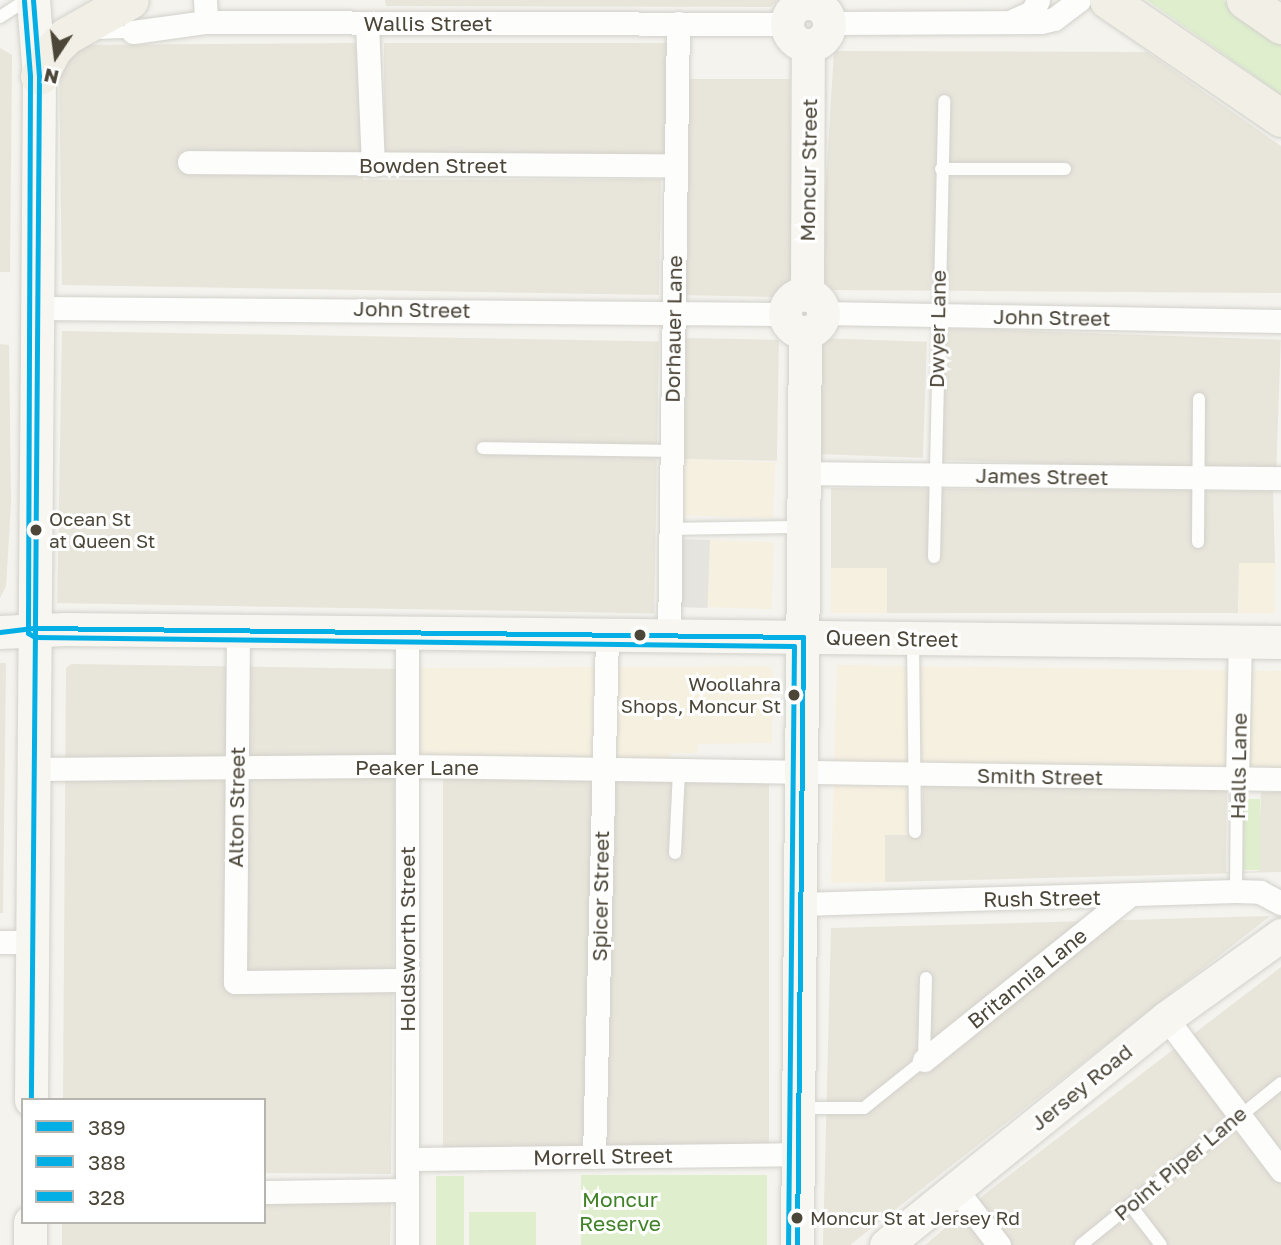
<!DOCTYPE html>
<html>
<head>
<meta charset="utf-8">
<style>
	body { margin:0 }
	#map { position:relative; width:1281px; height:1245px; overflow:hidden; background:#f4f3ee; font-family:"Golos Text",sans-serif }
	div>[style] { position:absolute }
	.residential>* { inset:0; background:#e8e5db; transform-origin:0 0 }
	.commercial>* { inset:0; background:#f6f0e1; transform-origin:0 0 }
	.green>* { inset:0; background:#dfefce; transform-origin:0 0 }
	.parking>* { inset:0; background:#e6e4df; transform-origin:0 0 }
	.roads { filter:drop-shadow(0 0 2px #d2d1cb) drop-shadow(0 0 2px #d2d1cb) }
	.lane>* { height:12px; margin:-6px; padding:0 6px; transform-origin:6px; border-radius:6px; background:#fdfdfc }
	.street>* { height:23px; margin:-11.5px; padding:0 11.5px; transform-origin:11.5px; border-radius:11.5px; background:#fdfdfc }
	.secondary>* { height:33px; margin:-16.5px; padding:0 16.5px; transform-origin:16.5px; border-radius:16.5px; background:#f7f6f1 }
	.secondary>.ring { margin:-16.5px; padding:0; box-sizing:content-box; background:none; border:33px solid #f7f6f1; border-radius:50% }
	.primary>* { height:37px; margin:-18.5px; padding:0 18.5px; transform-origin:18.5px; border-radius:18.5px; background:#f2f0e6 }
	.bus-1>* { height:5px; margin:-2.5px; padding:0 2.5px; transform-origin:2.5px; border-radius:2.5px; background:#04afe6 }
	.bus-2>* { height:5px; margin:-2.5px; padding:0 2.5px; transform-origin:2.5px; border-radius:2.5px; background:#04afe6 }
	.bus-3>* { height:5px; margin:-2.5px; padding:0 2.5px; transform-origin:2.5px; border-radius:2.5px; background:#04afe6 }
	.dots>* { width:19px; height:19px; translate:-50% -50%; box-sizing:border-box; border:4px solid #fff; border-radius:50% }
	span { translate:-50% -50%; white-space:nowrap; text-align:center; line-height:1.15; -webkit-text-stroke:6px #fff; paint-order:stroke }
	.bus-label { font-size:19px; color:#4c4638 }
	.left { translate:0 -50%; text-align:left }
	.right { translate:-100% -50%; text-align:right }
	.street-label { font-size:21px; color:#4c4638 }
	.park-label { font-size:21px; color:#408227 }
	.legend { position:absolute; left:21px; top:1098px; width:245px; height:126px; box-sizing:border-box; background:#fff; border:2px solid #b7b5af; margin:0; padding:9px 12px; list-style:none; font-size:21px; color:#4c4638 }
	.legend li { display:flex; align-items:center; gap:14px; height:35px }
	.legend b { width:35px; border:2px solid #b7b5af }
	.north { position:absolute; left:21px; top:21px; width:70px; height:70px; -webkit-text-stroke:5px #fff; paint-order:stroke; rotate:193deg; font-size:19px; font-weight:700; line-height:28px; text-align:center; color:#4c4638 }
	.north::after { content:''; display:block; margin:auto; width:24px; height:32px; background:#4c4638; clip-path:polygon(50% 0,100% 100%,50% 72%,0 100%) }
</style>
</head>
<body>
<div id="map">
	<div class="residential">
		<div style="clip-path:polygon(385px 0,778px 0,771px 7px,386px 6px)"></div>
		<div style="clip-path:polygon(356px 43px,363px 180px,661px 179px,659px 295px,62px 285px,59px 63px,66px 45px)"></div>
		<div style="left:384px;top:43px;width:284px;height:112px"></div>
		<div style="clip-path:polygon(0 48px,12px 55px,10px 272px,0 272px)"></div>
		<div style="clip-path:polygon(834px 51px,1147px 52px,1281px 146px,1281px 293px,832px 290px,820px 277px)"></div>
		<div style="clip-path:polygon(684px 79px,790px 79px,793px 287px,775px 297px,682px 295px)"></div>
		<div style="left:946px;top:328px;width:335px;height:132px;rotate:2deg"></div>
		<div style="left:62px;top:331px;width:597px;height:272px;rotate:1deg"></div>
		<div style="left:682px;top:338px;width:97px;height:121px;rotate:1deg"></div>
		<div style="left:818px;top:338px;width:109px;height:116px;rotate:2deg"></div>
		<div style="clip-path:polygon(0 344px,9px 345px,11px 504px,6px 586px,0 598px)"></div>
		<div style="clip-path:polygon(831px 488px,1273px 491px,1275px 563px,1239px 564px,1238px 613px,887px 613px,886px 568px,831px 569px)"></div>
		<div style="clip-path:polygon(0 663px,6px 663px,3px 913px,0 913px)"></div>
		<div style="clip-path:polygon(71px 664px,396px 669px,391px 1174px,264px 1173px,264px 1100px,63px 1100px,66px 668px)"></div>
		<div style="left:443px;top:777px;width:326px;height:372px"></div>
		<div style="clip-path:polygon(923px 786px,1227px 789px,1226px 872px,1258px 871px,1261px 792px,1281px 792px,1281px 872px,885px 882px,885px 835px,921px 834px)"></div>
		<div style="clip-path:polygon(1270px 916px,850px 1245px,823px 1245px,831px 928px)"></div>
		<div style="clip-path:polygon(1281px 967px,1281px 1245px,925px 1245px,990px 1190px)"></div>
		<div style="clip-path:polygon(264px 1201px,391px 1201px,390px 1245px,62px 1245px,62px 1222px,264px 1222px)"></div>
		<div style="clip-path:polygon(767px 1239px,767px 1245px,645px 1245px,645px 1240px)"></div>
	</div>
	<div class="commercial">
		<div style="left:680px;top:459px;width:95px;height:56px;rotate:2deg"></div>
		<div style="left:710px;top:540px;width:64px;height:67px;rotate:2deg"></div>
		<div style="left:1239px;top:563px;width:36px;height:50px"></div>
		<div style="left:887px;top:568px;width:45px;height:56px;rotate:90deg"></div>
		<div style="clip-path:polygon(837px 665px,1281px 671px,1281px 768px,907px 764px,907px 835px,885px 835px,885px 882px,831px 883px)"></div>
		<div style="clip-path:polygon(769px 666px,773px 670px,772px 743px,698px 744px,697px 753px,670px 753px,670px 762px,419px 761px,419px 668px)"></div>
	</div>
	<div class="green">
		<div style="clip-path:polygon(1147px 0,1223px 0,1281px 40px,1281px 95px)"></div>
		<div style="left:1243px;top:799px;width:17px;height:71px"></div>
		<div style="left:581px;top:1175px;width:186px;height:70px"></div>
		<div style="left:464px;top:1176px;width:69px;height:28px;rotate:90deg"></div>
		<div style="left:469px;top:1212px;width:67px;height:33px"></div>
	</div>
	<div class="parking">
		<div style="left:680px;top:539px;width:30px;height:68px;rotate:2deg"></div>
	</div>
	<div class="roads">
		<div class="lane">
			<div style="left:0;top:17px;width:31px;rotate:-33deg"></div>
			<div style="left:95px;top:33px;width:38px;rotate:-2deg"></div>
			<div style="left:941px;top:169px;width:124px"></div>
			<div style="left:483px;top:448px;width:188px;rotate:0.9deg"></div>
			<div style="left:670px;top:529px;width:133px;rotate:-0.9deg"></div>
			<div style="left:1198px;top:542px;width:143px;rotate:-89.6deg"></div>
			<div style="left:934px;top:557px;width:456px;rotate:-88.7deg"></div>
			<div style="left:913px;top:639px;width:193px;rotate:89.4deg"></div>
			<div style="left:675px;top:853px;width:82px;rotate:-87.2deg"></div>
			<div style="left:1236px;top:891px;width:111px;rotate:-89.5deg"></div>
			<div style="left:800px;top:1108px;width:64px"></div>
			<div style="left:864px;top:1108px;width:77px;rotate:-38.7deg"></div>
			<div style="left:924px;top:1060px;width:82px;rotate:-88.6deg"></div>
			<div style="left:1131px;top:1206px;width:49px;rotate:52.4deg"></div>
			<div style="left:1081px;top:1245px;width:257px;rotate:-39deg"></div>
		</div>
		<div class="street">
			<div style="left:205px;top:0;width:22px;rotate:87deg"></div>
			<div style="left:1014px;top:20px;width:20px;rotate:-24deg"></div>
			<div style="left:1032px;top:12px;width:13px;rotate:-63deg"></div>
			<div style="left:367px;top:23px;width:142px;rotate:87.6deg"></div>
			<div style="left:829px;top:23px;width:212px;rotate:-0.3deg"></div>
			<div style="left:1041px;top:22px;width:13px;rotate:-13deg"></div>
			<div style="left:1054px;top:19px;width:31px;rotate:-37deg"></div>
			<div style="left:133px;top:32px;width:74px;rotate:-7.8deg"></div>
			<div style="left:206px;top:22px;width:580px;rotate:0.2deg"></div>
			<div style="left:189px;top:162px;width:487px;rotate:0.4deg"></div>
			<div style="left:39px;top:308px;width:745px;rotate:0.46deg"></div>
			<div style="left:823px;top:313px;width:458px;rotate:1deg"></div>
			<div style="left:803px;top:473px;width:478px;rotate:0.6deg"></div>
			<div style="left:238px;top:631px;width:351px;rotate:90.5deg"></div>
			<div style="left:235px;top:982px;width:172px;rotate:-0.7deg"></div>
			<div style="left:407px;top:632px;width:613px;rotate:90deg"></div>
			<div style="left:669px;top:636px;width:613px;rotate:-89.16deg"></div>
			<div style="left:34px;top:769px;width:374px;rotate:-0.5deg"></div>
			<div style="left:408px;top:766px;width:873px;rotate:0.85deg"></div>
			<div style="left:1237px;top:780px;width:139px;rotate:-88.8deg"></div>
			<div style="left:800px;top:904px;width:436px;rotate:-1.7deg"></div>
			<div style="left:1236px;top:891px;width:24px;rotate:2deg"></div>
			<div style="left:1260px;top:892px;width:24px;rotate:28deg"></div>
			<div style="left:0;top:942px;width:32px"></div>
			<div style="left:1166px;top:1018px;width:191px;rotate:52.9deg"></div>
			<div style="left:924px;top:1060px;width:263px;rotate:-38.7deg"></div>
			<div style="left:594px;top:1157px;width:522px;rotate:-88.57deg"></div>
			<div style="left:407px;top:1159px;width:393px;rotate:-0.7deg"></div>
			<div style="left:955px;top:1188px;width:72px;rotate:52.3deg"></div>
			<div style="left:264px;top:1192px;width:143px;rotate:-0.8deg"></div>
		</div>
		<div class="secondary">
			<div class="ring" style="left:787px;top:3px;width:9px;height:9px"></div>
			<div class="ring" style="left:785px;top:294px;width:5px;height:5px"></div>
			<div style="left:807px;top:295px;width:249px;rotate:-89.8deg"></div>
			<div style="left:0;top:632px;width:65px;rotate:-2.6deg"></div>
			<div style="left:65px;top:629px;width:1216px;rotate:0.61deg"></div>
			<div style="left:31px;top:1100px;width:1024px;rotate:-89.55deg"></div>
			<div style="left:39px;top:76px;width:76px;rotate:-94.5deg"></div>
			<div style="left:30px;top:1245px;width:23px;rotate:-90deg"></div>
			<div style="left:797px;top:1245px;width:913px;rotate:-89.5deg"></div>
			<div style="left:886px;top:1245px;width:360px;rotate:-39deg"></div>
			<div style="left:1166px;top:1018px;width:142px;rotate:-35.8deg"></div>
		</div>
		<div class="primary">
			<div style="left:1108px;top:0;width:209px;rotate:34.3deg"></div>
			<div style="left:1245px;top:0;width:44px;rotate:34.8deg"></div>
			<div style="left:39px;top:76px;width:30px;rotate:-63deg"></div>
			<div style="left:53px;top:49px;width:18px;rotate:-45deg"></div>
			<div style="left:66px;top:36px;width:73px;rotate:-29.4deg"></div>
		</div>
	</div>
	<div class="bus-1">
		<div style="left:33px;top:0;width:76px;rotate:85.5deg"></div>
		<div style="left:39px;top:76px;width:552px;rotate:90.42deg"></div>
		<div style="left:35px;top:628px;width:768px;rotate:0.67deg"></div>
		<div style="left:797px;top:1245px;width:608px;rotate:-89.43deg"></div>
	</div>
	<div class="bus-2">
		<div style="left:24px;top:1px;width:75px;rotate:85.4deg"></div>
		<div style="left:30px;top:76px;width:557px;rotate:90.21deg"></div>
		<div style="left:28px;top:633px;width:8px;rotate:30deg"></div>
		<div style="left:35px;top:637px;width:759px;rotate:0.68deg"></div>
		<div style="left:794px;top:646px;width:599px;rotate:90.57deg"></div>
	</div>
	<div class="bus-3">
		<div style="left:0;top:632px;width:35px;rotate:-7deg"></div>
		<div style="left:35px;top:628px;width:472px;rotate:90.5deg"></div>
	</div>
	<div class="dots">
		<div style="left:36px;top:530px;background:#4c4638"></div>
		<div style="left:640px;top:635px;background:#4c4638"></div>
		<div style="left:794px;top:695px;background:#4c4638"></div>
		<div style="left:797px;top:1218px;background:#4c4638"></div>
	</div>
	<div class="bus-label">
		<span class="left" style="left:49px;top:530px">Ocean St<br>at Queen St</span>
		<span class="right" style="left:781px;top:695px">Woollahra<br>Shops, Moncur St</span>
		<span class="left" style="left:810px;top:1218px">Moncur St at Jersey Rd</span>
	</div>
	<div class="street-label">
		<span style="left:428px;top:23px">Wallis Street</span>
		<span style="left:433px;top:165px">Bowden Street</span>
		<span style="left:808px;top:170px;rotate:-89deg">Moncur Street</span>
		<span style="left:412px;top:309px;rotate:1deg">John Street</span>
		<span style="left:1052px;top:317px;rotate:1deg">John Street</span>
		<span style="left:673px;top:329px;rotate:-89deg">Dorhauer Lane</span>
		<span style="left:937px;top:329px;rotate:-89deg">Dwyer Lane</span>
		<span style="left:1042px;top:476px;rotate:1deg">James Street</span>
		<span style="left:892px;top:638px;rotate:1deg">Queen Street</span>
		<span style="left:1238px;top:766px;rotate:-89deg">Halls Lane</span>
		<span style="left:417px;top:767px">Peaker Lane</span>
		<span style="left:1040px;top:776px;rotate:1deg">Smith Street</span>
		<span style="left:236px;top:807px;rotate:-89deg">Alton Street</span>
		<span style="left:600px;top:896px;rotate:-89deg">Spicer Street</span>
		<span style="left:1042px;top:898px;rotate:-1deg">Rush Street</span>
		<span style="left:407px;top:939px;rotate:-90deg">Holdsworth Street</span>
		<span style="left:1027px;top:978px;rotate:-39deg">Britannia Lane</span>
		<span style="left:1081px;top:1087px;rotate:-39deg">Jersey Road</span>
		<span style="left:603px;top:1156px;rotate:-1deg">Morrell Street</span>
		<span style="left:1180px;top:1163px;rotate:-40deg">Point Piper Lane</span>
	</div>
	<div class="park-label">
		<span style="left:620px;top:1211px">Moncur<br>Reserve</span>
	</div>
	<ul class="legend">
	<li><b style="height:9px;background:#04afe6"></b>389</li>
	<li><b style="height:9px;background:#04afe6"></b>388</li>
	<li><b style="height:9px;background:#04afe6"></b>328</li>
	</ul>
	<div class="north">N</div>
</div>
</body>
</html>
